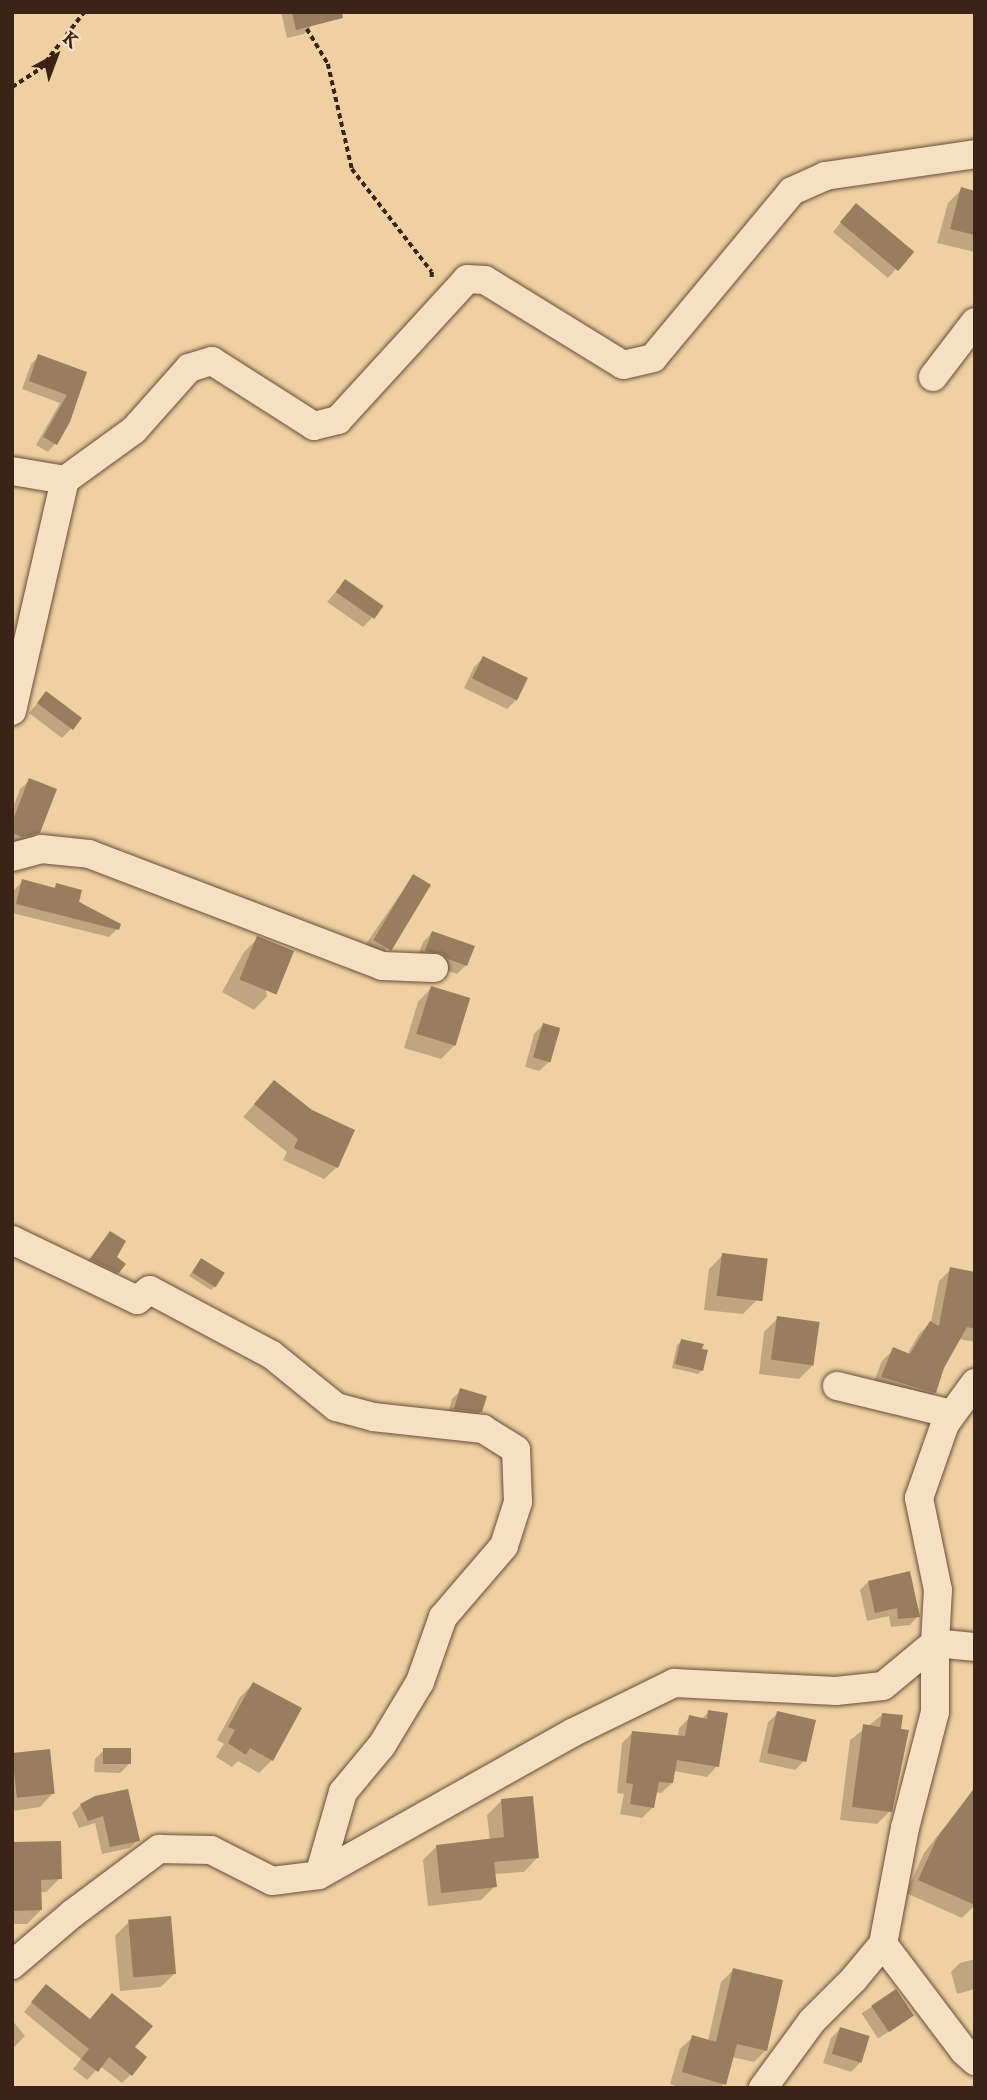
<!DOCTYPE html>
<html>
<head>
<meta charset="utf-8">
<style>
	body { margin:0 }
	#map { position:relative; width:987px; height:2100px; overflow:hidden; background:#efd0a2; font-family:"IM FELL English",serif }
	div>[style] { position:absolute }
	.shadow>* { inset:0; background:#0003; transform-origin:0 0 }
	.building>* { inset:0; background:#997d5f; transform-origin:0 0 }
	.path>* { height:3.5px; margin-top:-1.75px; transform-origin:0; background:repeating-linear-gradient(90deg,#3c2317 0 5px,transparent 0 8.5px) }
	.roads { filter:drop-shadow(0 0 2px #694e3a) drop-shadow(0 0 2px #694e3a) }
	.minor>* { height:28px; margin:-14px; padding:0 14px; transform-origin:14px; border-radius:14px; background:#f5e0c3 }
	span { translate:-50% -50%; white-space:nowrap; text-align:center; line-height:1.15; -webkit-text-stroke:5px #f5e0c3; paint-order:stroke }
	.frame { position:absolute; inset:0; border:14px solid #3c2317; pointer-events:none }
	.north { position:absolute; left:21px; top:21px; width:70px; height:70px; -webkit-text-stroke:5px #f5e0c3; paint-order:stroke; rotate:41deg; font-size:19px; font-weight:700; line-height:28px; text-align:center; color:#3c2317 }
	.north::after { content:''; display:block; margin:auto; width:24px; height:32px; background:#3c2317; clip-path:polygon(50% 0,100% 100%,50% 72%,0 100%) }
</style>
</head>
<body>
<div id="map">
	<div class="shadow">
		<div style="clip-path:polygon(281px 12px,310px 12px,313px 24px,304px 34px,287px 38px)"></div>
		<div style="clip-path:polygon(962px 189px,975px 193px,975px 252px,937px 243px,948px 203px)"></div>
		<div style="clip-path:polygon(847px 215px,911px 252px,888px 278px,833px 232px)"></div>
		<div style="clip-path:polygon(39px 356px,85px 373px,55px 444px,48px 452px,36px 445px,60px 403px,22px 389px,31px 364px)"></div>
		<div style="clip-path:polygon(345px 581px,372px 618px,363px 627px,327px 602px)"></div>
		<div style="clip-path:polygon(483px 658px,516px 700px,507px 709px,464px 688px,474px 667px)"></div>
		<div style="clip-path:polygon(46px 693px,71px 729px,62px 738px,29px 713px)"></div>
		<div style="clip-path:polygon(30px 780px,39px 832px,29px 841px,12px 845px,12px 811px,20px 789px)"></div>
		<div style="clip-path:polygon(413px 876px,387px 948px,378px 958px,363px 948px)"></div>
		<div style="clip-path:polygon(23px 881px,53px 889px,57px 885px,117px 929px,109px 937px,12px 913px,14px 890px)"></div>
		<div style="clip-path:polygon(432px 933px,466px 965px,457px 974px,417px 960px,423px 942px)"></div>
		<div style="clip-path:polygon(258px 938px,267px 996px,254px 1010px,222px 992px,244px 952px)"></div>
		<div style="clip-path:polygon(431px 988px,468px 999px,455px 1045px,441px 1059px,404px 1048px,418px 1002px)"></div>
		<div style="clip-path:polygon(543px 1025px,549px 1062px,539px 1071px,525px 1067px,534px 1034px)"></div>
		<div style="clip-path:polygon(274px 1082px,337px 1167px,324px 1179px,283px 1160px,287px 1152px,243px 1117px)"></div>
		<div style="clip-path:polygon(103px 1241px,114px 1257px,118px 1272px,110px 1280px,83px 1267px)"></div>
		<div style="clip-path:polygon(723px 1255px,757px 1300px,743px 1314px,704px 1310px,709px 1269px)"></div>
		<div style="clip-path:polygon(197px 1265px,215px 1286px,211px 1290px,189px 1276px)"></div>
		<div style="clip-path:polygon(951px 1269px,975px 1274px,975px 1342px,959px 1339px,942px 1368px,935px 1392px,923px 1404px,871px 1389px,882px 1361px,894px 1349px,907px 1355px,919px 1334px,931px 1322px,939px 1281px)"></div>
		<div style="clip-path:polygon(778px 1318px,813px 1365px,799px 1379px,759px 1374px,764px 1332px)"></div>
		<div style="clip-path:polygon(682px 1341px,702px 1370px,698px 1374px,672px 1368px,677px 1345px)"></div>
		<div style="clip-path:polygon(461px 1390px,481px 1411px,472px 1421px,447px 1418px,452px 1399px)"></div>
		<div style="clip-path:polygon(868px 1582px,918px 1616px,910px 1625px,891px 1627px,889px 1616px,867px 1621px,860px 1590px)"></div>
		<div style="clip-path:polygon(253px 1684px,272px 1760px,259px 1773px,238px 1761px,232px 1767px,216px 1757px,224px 1744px,217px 1740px,240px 1697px)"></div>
		<div style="clip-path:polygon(709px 1712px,717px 1766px,707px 1777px,674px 1771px,672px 1783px,661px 1793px,655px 1792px,653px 1807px,642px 1818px,620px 1814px,624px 1794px,617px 1793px,622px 1743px,632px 1733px,678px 1737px,679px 1728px,690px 1717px,701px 1719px)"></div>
		<div style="clip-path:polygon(778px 1713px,804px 1761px,795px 1770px,759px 1762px,768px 1722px)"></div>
		<div style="clip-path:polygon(882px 1715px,890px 1811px,877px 1824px,840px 1820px,850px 1740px)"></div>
		<div style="clip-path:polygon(104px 1750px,129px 1764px,120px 1773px,94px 1772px,95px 1759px)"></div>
		<div style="clip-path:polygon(12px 1756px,53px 1793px,40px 1807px,12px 1811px)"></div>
		<div style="clip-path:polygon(975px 1788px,975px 1905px,962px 1918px,906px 1893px,924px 1853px)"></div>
		<div style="clip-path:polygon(127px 1791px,138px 1840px,130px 1848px,102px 1854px,95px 1823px,79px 1828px,72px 1813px,81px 1805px)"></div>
		<div style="clip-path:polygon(501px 1801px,537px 1858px,524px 1872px,493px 1874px,495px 1886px,481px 1900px,428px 1906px,423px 1860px,437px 1846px,490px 1841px,487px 1815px)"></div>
		<div style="clip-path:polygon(12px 1844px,60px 1878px,46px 1892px,40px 1892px,41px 1910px,27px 1924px,12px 1924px)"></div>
		<div style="clip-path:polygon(129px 1922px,175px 1973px,161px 1987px,120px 1991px,115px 1936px)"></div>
		<div style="clip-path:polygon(975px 1959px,975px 1989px,957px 1994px,951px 1972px,960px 1963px)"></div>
		<div style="clip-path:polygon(733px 1970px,766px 2050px,754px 2062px,732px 2057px,721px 2088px,682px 2088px,670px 2084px,680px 2049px,693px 2037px,708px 2041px,721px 1982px)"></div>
		<div style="left:896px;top:1991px;width:30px;height:41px;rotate:57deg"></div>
		<div style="clip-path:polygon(38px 1995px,133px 2048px,131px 2074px,122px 2083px,100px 2066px,87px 2080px,73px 2069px,81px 2059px,24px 2012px)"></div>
		<div style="clip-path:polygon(12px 2020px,25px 2036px,12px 2049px)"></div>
		<div style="clip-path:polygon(840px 2029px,860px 2063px,851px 2072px,823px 2063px,831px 2038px)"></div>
	</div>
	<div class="building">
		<div style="clip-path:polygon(292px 12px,342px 12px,343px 18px,296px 30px)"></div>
		<div style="clip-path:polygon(961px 187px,975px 191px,975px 235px,950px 229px)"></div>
		<div style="left:856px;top:203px;width:76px;height:25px;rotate:40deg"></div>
		<div style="clip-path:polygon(38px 354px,87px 372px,70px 422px,57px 445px,43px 437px,67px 395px,29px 381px)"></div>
		<div style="left:345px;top:579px;width:47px;height:16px;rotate:35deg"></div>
		<div style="left:483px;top:656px;width:50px;height:25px;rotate:26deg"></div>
		<div style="left:46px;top:691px;width:45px;height:15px;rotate:37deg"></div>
		<div style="clip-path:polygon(29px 778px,57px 789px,40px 833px,22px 837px,12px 833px,12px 823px)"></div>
		<div style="left:413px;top:874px;width:21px;height:77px;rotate:31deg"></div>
		<div style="clip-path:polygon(22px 879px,55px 888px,56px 883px,82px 890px,79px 902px,121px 924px,119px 930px,16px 904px)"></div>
		<div style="clip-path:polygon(432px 931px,475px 946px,467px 966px,448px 959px,442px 954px,425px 951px)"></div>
		<div style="left:257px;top:936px;width:40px;height:47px;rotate:22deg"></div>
		<div style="left:431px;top:986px;width:41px;height:50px;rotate:17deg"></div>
		<div style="left:543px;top:1023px;width:18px;height:36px;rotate:16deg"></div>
		<div style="clip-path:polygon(274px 1080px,312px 1110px,355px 1130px,338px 1168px,294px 1148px,298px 1139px,254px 1104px)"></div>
		<div style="clip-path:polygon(110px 1231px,126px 1241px,117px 1257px,126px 1264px,119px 1273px,90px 1259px)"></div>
		<div style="left:722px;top:1253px;width:46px;height:43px;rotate:7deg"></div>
		<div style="left:201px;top:1258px;width:28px;height:17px;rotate:32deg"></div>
		<div style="clip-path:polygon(950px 1267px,975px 1272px,975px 1329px,967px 1327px,944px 1368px,936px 1393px,881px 1377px,893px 1347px,910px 1354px,930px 1321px,939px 1326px)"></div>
		<div style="left:777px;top:1316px;width:43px;height:44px;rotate:8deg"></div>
		<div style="clip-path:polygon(681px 1339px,704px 1344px,702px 1349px,708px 1350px,703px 1371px,675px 1364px)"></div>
		<div style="clip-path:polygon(460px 1388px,487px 1396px,482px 1412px,454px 1409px)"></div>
		<div style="clip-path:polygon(910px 1571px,920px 1617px,898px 1619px,897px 1608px,875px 1613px,868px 1581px)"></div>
		<div style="clip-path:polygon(253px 1682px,302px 1708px,273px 1761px,250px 1748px,246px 1755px,228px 1743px,235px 1730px,228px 1727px)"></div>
		<div style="clip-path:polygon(708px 1710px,728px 1713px,719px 1767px,677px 1760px,673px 1783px,659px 1782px,654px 1808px,630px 1804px,633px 1784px,626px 1783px,632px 1731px,685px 1736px,689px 1715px,707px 1719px)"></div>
		<div style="left:777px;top:1711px;width:40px;height:43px;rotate:13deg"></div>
		<div style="clip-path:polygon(882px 1713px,903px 1715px,901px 1729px,909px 1730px,892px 1812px,852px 1807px,863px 1724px,880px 1727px)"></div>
		<div style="left:103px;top:1748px;width:28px;height:16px"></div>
		<div style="left:50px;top:1749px;width:45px;height:38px;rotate:84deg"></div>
		<div style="clip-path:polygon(975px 1787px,975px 1905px,918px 1880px,937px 1838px)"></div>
		<div style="clip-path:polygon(128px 1789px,140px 1841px,110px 1847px,103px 1816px,88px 1821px,80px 1804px,95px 1796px)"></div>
		<div style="clip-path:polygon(533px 1796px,539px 1858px,494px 1862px,497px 1887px,441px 1893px,436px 1845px,504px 1837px,501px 1799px)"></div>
		<div style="clip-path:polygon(61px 1841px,62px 1879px,41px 1880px,42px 1910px,12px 1911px,12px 1842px)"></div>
		<div style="left:171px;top:1916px;width:58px;height:43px;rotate:85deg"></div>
		<div style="clip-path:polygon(733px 1968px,783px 1980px,767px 2051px,737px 2044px,726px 2085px,682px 2072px,692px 2035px,716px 2042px)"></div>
		<div style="clip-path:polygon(46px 1984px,90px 2019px,112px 1993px,153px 2026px,135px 2047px,147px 2057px,132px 2076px,109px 2057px,98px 2072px,81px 2059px,89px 2049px,31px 2002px)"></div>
		<div style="left:896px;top:1989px;width:32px;height:30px;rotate:56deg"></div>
		<div style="left:840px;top:2027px;width:31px;height:28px;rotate:17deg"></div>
	</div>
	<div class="path">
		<div style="left:307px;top:29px;width:41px;rotate:59deg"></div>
		<div style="left:328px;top:64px;width:108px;rotate:77.1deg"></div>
		<div style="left:352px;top:169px;width:130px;rotate:52.2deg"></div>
		<div style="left:432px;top:272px;width:8px;rotate:90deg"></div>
		<div style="left:12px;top:87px;width:33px;rotate:-33deg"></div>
		<div style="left:40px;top:69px;width:72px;rotate:-52.3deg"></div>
	</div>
	<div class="roads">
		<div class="minor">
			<div style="left:933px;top:377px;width:69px;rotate:-52.6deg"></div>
			<div style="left:12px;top:471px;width:54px;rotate:9.6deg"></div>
			<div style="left:12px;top:711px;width:237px;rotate:-77.1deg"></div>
			<div style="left:65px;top:480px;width:85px;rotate:-35.9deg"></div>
			<div style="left:134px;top:430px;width:83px;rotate:-48.4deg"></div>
			<div style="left:189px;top:368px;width:24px;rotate:-17deg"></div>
			<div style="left:212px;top:361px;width:121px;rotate:32.5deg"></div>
			<div style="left:314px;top:426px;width:25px;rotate:-14deg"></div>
			<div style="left:338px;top:420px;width:191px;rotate:-47.5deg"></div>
			<div style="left:467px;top:279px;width:18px;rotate:3deg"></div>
			<div style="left:485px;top:280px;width:162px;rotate:31.6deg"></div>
			<div style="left:623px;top:365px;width:31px;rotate:-13deg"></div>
			<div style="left:653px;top:358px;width:217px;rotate:-50.2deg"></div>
			<div style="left:792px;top:191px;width:36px;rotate:-24deg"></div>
			<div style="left:825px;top:176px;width:152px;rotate:-8.3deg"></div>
			<div style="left:12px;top:857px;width:30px;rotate:-15deg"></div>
			<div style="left:41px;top:849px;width:48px;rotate:5.9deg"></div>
			<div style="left:89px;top:854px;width:314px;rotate:20.9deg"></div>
			<div style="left:382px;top:966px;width:52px;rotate:2.2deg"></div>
			<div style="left:12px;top:1240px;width:139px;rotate:25.6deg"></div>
			<div style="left:137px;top:1300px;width:16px;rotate:-38deg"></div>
			<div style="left:150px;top:1290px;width:138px;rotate:28deg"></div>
			<div style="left:272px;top:1355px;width:82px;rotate:39.1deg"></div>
			<div style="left:336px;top:1407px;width:38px;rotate:15deg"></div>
			<div style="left:373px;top:1417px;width:111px;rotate:6.2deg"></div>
			<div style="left:483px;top:1429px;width:39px;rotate:32deg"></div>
			<div style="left:516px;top:1450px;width:52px;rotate:87.8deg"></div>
			<div style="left:518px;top:1502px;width:46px;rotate:107.7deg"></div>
			<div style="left:504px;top:1546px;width:94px;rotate:130.7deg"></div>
			<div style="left:443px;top:1617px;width:69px;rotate:109.5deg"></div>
			<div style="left:420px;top:1682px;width:74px;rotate:121.1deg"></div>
			<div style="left:382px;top:1745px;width:61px;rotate:129.7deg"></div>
			<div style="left:343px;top:1792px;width:86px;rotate:106.1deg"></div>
			<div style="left:837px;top:1386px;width:118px;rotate:13.7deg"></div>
			<div style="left:883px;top:1944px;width:134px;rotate:52.9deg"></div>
			<div style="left:964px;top:2051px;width:15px;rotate:42deg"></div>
			<div style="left:12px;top:1965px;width:79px;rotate:-40.4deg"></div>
			<div style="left:72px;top:1914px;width:109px;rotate:-36.8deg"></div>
			<div style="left:159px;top:1849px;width:52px;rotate:1.1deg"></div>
			<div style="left:211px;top:1850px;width:68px;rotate:26.9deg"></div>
			<div style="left:272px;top:1881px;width:47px;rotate:-7.3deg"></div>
			<div style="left:319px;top:1875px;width:290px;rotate:-29.3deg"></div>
			<div style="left:572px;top:1733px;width:114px;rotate:-26.1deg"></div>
			<div style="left:674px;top:1683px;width:162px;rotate:2.8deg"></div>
			<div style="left:836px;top:1691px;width:47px;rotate:-6.1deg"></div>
			<div style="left:883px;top:1686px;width:67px;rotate:-39.6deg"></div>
			<div style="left:935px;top:1643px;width:53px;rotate:-86.8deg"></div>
			<div style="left:938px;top:1590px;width:94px;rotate:-101.7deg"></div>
			<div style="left:919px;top:1498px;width:78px;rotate:-70.6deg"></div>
			<div style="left:945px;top:1424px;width:51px;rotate:-53.8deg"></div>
			<div style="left:763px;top:2088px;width:83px;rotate:-53.8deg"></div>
			<div style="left:812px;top:2021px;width:59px;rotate:-45deg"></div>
			<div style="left:854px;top:1979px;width:45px;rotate:-50.4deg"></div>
			<div style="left:883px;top:1944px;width:118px;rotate:-79.3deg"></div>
			<div style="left:905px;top:1828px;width:120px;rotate:-75.5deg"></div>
			<div style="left:935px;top:1712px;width:69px;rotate:-90deg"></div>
			<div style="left:935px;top:1643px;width:40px;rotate:5.7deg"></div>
		</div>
	</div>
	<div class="frame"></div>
	<div class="north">K</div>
</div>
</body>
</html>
